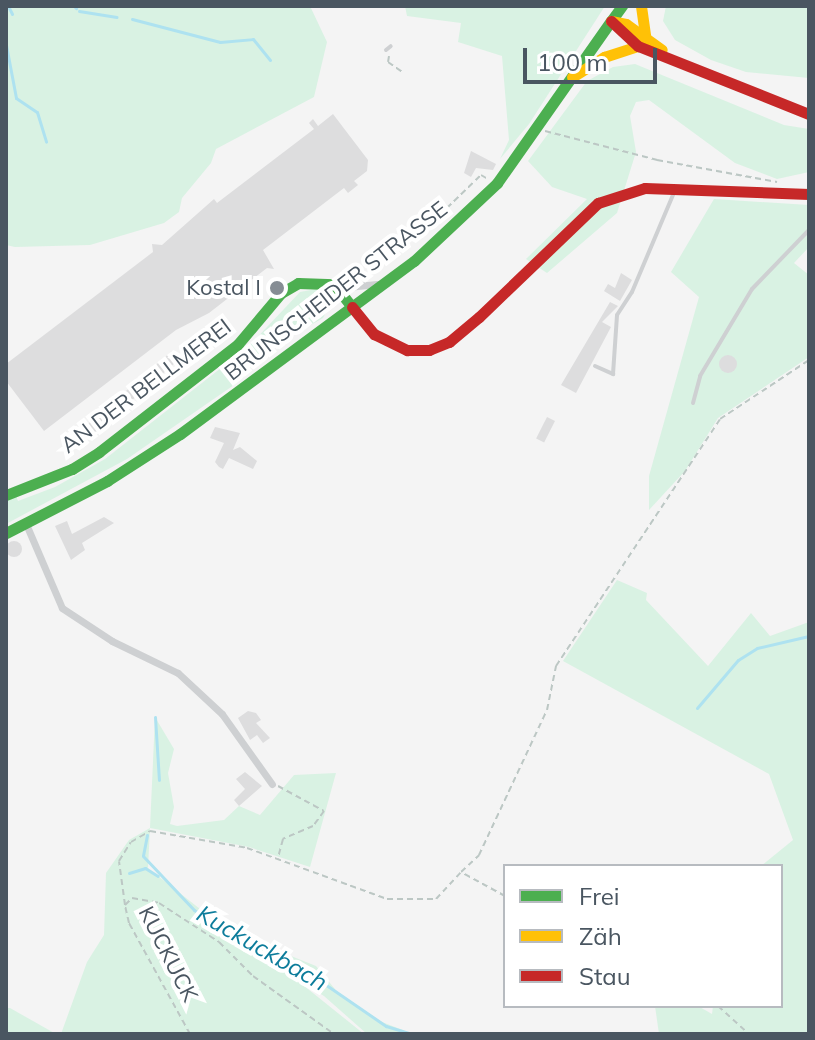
<!DOCTYPE html>
<html>
<head>
<meta charset="utf-8">
<style>
	body { margin:0 }
	#map { position:relative; width:815px; height:1040px; overflow:hidden; background:#f4f4f4; font-family:Mulish,sans-serif }
	div>[style] { position:absolute }
	.green>* { inset:0; background:#d9f2e3 }
	.stream>* { height:3px; margin:-1.5px; padding:0 1.5px; transform-origin:1.5px; border-radius:1.5px; background:#aee2f0 }
	.building>* { inset:0; background:#ddddde; transform-origin:0 0 }
	.round { border-radius:50% }
	.path>* { height:2px; margin-top:-1px; transform-origin:0; background:repeating-linear-gradient(90deg,#bcc7c4 0 6px,transparent 0 10px) }
	.lane>* { height:4px; margin:-2px; padding:0 2px; transform-origin:2px; border-radius:2px; background:#ced0d2 }
	.street>* { height:7px; margin:-3.5px; padding:0 3.5px; transform-origin:3.5px; border-radius:3.5px; background:#ced0d2 }
	.fast>* { height:11px; margin:-5.5px; padding:0 5.5px; transform-origin:5.5px; border-radius:5.5px; background:#4caf50 }
	.slow>* { height:11px; margin:-5.5px; padding:0 5.5px; transform-origin:5.5px; border-radius:5.5px; background:#ffc107 }
	.jam>* { height:11px; margin:-5.5px; padding:0 5.5px; transform-origin:5.5px; border-radius:5.5px; background:#c62828 }
	.dots>* { width:22px; height:22px; translate:-50% -50%; box-sizing:border-box; border:4px solid #fff; border-radius:50% }
	span { translate:-50% -50%; white-space:nowrap; text-align:center; line-height:1.15; -webkit-text-stroke:8px #fff; paint-order:stroke }
	.poi-label { font-size:22px; color:#4a5661 }
	.right { translate:-100% -50%; text-align:right }
	.street-label { font-size:22px; color:#4a5661 }
	.water-label { font-size:24px; color:#0c7c9b; font-style:italic }
	.frame { position:absolute; inset:0; border:8px solid #4a5661; pointer-events:none }
	.legend { position:absolute; left:503px; top:864px; width:280px; height:144px; box-sizing:border-box; background:#fff; border:2px solid #b7bbc0; margin:0; padding:10px 14px; list-style:none; font-size:24px; color:#4a5661 }
	.legend li { display:flex; align-items:center; gap:16px; height:40px }
	.legend b { width:40px; border:2px solid #b7bbc0 }
	.scale { position:absolute; left:523px; top:48px; width:134px; height:36px; box-sizing:border-box; border:4px solid #4a5661; border-top:0; padding-left:10px; font-size:24px; line-height:28px; white-space:nowrap; color:#4a5661; -webkit-text-stroke:6px #fff; paint-order:stroke }
</style>
</head>
<body>
<div id="map">
	<div class="green">
		<div style="clip-path:polygon(6px 6px,310px 6px,327px 42px,314px 97px,216px 149px,211px 163px,182px 198px,179px 212px,164px 223px,90px 245px,15px 247px,6px 245px)"></div>
		<div style="clip-path:polygon(405px 6px,605px 6px,529px 124px,500px 159px,509px 140px,502px 56px,458px 42px,461px 23px,407px 16px)"></div>
		<div style="clip-path:polygon(666px 6px,808px 8px,809px 78px,746px 72px,711px 60px,675px 40px,663px 21px)"></div>
		<div style="clip-path:polygon(635px 64px,784px 125px,809px 129px,809px 172px,777px 179px,735px 163px,649px 100px,636px 102px,630px 116px,636px 152px,617px 213px,547px 273px,526px 259px,587px 199px,552px 187px,528px 161px,587px 81px,613px 67px)"></div>
		<div style="clip-path:polygon(714px 199px,809px 205px,809px 247px,794px 263px,809px 275px,809px 357px,718px 418px,685px 471px,649px 510px,649px 476px,699px 297px,671px 272px)"></div>
		<div style="clip-path:polygon(316px 289px,332px 301px,323px 318px,271px 348px,234px 385px,127px 459px,6px 524px,6px 500px,16px 496px,18px 501px,55px 487px,105px 459px,249px 346px,300px 292px)"></div>
		<div style="clip-path:polygon(617px 580px,647px 593px,646px 600px,708px 666px,751px 613px,770px 636px,809px 622px,809px 1034px,659px 1034px,655px 1006px,698px 1006px,712px 1014px,713px 1006px,781px 1006px,781px 866px,761px 866px,793px 840px,769px 774px,563px 661px)"></div>
		<div style="clip-path:polygon(155px 717px,174px 749px,168px 773px,174px 807px,170px 824px,177px 826px,224px 820px,239px 806px,260px 815px,294px 775px,336px 773px,310px 867px,249px 847px,150px 828px,148px 868px,228px 931px,316px 966px,339px 994px,382px 1022px,413px 1034px,367px 1034px,324px 996px,293px 977px,364px 1034px,61px 1034px,87px 962px,104px 935px,106px 873px,129px 840px,150px 828px)"></div>
		<div style="clip-path:polygon(6px 1008px,10px 1008px,56px 1034px,6px 1034px)"></div>
	</div>
	<div class="stream">
		<div style="left:8px;top:6px;width:9px;rotate:63deg"></div>
		<div style="left:74px;top:6px;width:3px;rotate:45deg"></div>
		<div style="left:79px;top:11px;width:38px;rotate:9deg"></div>
		<div style="left:132px;top:19px;width:91px;rotate:14.6deg"></div>
		<div style="left:220px;top:42px;width:33px;rotate:-5deg"></div>
		<div style="left:253px;top:39px;width:27px;rotate:51deg"></div>
		<div style="left:6px;top:45px;width:54px;rotate:79.3deg"></div>
		<div style="left:16px;top:98px;width:25px;rotate:34deg"></div>
		<div style="left:37px;top:112px;width:31px;rotate:73deg"></div>
		<div style="left:697px;top:708px;width:63px;rotate:-49.5deg"></div>
		<div style="left:738px;top:660px;width:22px;rotate:-32deg"></div>
		<div style="left:757px;top:648px;width:53px;rotate:-13deg"></div>
		<div style="left:155px;top:717px;width:63px;rotate:86.4deg"></div>
		<div style="left:147px;top:835px;width:21px;rotate:101deg"></div>
		<div style="left:143px;top:856px;width:74px;rotate:46.6deg"></div>
		<div style="left:194px;top:910px;width:40px;rotate:34deg"></div>
		<div style="left:227px;top:932px;width:62px;rotate:22.8deg"></div>
		<div style="left:284px;top:956px;width:124px;rotate:34.5deg"></div>
		<div style="left:386px;top:1026px;width:27px;rotate:17deg"></div>
		<div style="left:129px;top:873px;width:17px;rotate:-17deg"></div>
		<div style="left:145px;top:868px;width:15px;rotate:32deg"></div>
	</div>
	<div class="building">
		<div style="clip-path:polygon(333px 114px,368px 160px,367px 171px,354px 181px,358px 185px,348px 193px,344px 188px,263px 250px,274px 269px,267px 268px,209px 313px,176px 330px,44px 431px,6px 381px,6px 364px,153px 252px,152px 244px,162px 245px,214px 199px,217px 203px,314px 129px,309px 123px,313px 119px,318px 126px)"></div>
		<div style="clip-path:polygon(471px 151px,496px 164px,493px 170px,476px 168px,471px 177px,464px 173px)"></div>
		<div style="clip-path:polygon(621px 273px,632px 280px,620px 301px,604px 291px,608px 284px,615px 288px)"></div>
		<div style="clip-path:polygon(610px 302px,618px 306px,602px 322px,611px 327px,576px 393px,561px 385px)"></div>
		<div style="left:172px;top:351px;width:11px;height:122px;rotate:49deg"></div>
		<div class="round" style="left:719px;top:355px;width:18px;height:18px"></div>
		<div style="left:547px;top:417px;width:9px;height:24px;rotate:27deg"></div>
		<div style="clip-path:polygon(215px 427px,240px 433px,233px 450px,240px 447px,257px 461px,253px 469px,229px 458px,223px 469px,219px 467px,215px 462px,224px 443px,210px 438px)"></div>
		<div style="clip-path:polygon(104px 517px,114px 523px,82px 543px,85px 550px,71px 560px,55px 526px,67px 521px,72px 534px)"></div>
		<div class="round" style="left:6px;top:541px;width:16px;height:16px"></div>
		<div style="clip-path:polygon(248px 711px,256px 713px,261px 720px,256px 723px,270px 738px,263px 743px,257px 735px,250px 740px,238px 718px)"></div>
		<div style="clip-path:polygon(245px 772px,262px 786px,239px 806px,234px 800px,245px 789px,236px 779px)"></div>
	</div>
	<div class="path">
		<div style="left:389px;top:56px;width:6px;rotate:99deg"></div>
		<div style="left:388px;top:62px;width:19px;rotate:35deg"></div>
		<div style="left:545px;top:131px;width:116px;rotate:14.5deg"></div>
		<div style="left:657px;top:160px;width:122px;rotate:10.4deg"></div>
		<div style="left:401px;top:235px;width:17px;rotate:3deg"></div>
		<div style="left:418px;top:236px;width:88px;rotate:-44.1deg"></div>
		<div style="left:481px;top:175px;width:8px;rotate:30deg"></div>
		<div style="left:278px;top:786px;width:52px;rotate:28.5deg"></div>
		<div style="left:324px;top:811px;width:19px;rotate:126deg"></div>
		<div style="left:313px;top:826px;width:33px;rotate:157deg"></div>
		<div style="left:283px;top:839px;width:20px;rotate:105deg"></div>
		<div style="left:505px;top:896px;width:50px;rotate:-151.4deg"></div>
		<div style="left:461px;top:872px;width:25px;rotate:-43deg"></div>
		<div style="left:479px;top:855px;width:160px;rotate:-64.9deg"></div>
		<div style="left:547px;top:710px;width:45px;rotate:-78.4deg"></div>
		<div style="left:556px;top:666px;width:296px;rotate:-56.4deg"></div>
		<div style="left:720px;top:419px;width:107px;rotate:-33.5deg"></div>
		<div style="left:125px;top:905px;width:44px;rotate:-97.8deg"></div>
		<div style="left:119px;top:861px;width:22px;rotate:-58deg"></div>
		<div style="left:131px;top:842px;width:22px;rotate:-30deg"></div>
		<div style="left:150px;top:831px;width:98px;rotate:9.9deg"></div>
		<div style="left:247px;top:848px;width:149px;rotate:20deg"></div>
		<div style="left:387px;top:899px;width:49px"></div>
		<div style="left:436px;top:899px;width:37px;rotate:-47deg"></div>
		<div style="left:718px;top:1006px;width:42px;rotate:42.1deg"></div>
		<div style="left:190px;top:1034px;width:127px;rotate:-118.8deg"></div>
		<div style="left:129px;top:923px;width:18px;rotate:-103deg"></div>
		<div style="left:125px;top:905px;width:10px;rotate:-45deg"></div>
		<div style="left:132px;top:898px;width:27px;rotate:10deg"></div>
		<div style="left:159px;top:903px;width:72px;rotate:33deg"></div>
		<div style="left:219px;top:942px;width:48px;rotate:45deg"></div>
		<div style="left:253px;top:976px;width:100px;rotate:35.6deg"></div>
	</div>
	<div class="lane">
		<div style="left:386px;top:50px;width:6px;rotate:-39deg"></div>
		<div style="left:595px;top:366px;width:20px;rotate:24deg"></div>
		<div style="left:613px;top:374px;width:59px;rotate:-86.1deg"></div>
		<div style="left:617px;top:315px;width:27px;rotate:-57deg"></div>
		<div style="left:632px;top:292px;width:111px;rotate:-67.1deg"></div>
		<div style="left:693px;top:403px;width:28px;rotate:-75deg"></div>
		<div style="left:700px;top:376px;width:101px;rotate:-59.1deg"></div>
		<div style="left:752px;top:289px;width:82px;rotate:-46deg"></div>
	</div>
	<div class="street">
		<div style="left:338px;top:288px;width:39px;rotate:-6deg"></div>
		<div style="left:26px;top:524px;width:91px;rotate:66.8deg"></div>
		<div style="left:62px;top:608px;width:60px;rotate:33.4deg"></div>
		<div style="left:112px;top:641px;width:73px;rotate:25.9deg"></div>
		<div style="left:178px;top:673px;width:60px;rotate:43deg"></div>
		<div style="left:222px;top:714px;width:86px;rotate:54.5deg"></div>
	</div>
	<div class="fast">
		<div style="left:611px;top:21px;width:19px;rotate:-54deg"></div>
		<div style="left:6px;top:495px;width:71px;rotate:-21.5deg"></div>
		<div style="left:72px;top:469px;width:32px;rotate:-32deg"></div>
		<div style="left:99px;top:452px;width:176px;rotate:-37.8deg"></div>
		<div style="left:238px;top:344px;width:67px;rotate:-49.9deg"></div>
		<div style="left:281px;top:293px;width:20px;rotate:-30deg"></div>
		<div style="left:298px;top:283px;width:36px;rotate:2deg"></div>
		<div style="left:334px;top:284px;width:29px;rotate:52deg"></div>
		<div style="left:6px;top:533px;width:114px;rotate:-27.2deg"></div>
		<div style="left:107px;top:481px;width:87px;rotate:-32.8deg"></div>
		<div style="left:180px;top:434px;width:291px;rotate:-36.5deg"></div>
		<div style="left:414px;top:261px;width:114px;rotate:-43.2deg"></div>
		<div style="left:497px;top:183px;width:198px;rotate:-54.9deg"></div>
	</div>
	<div class="slow">
		<div style="left:641px;top:6px;width:30px;rotate:82deg"></div>
		<div style="left:611px;top:21px;width:15px;rotate:11deg"></div>
		<div style="left:626px;top:24px;width:44px;rotate:35.8deg"></div>
		<div style="left:572px;top:77px;width:38px;rotate:-32deg"></div>
		<div style="left:604px;top:57px;width:36px;rotate:-18deg"></div>
	</div>
	<div class="jam">
		<div style="left:611px;top:21px;width:37px;rotate:43deg"></div>
		<div style="left:638px;top:46px;width:184px;rotate:21.7deg"></div>
		<div style="left:352px;top:307px;width:35px;rotate:51deg"></div>
		<div style="left:374px;top:334px;width:37px;rotate:26deg"></div>
		<div style="left:407px;top:350px;width:22px"></div>
		<div style="left:429px;top:350px;width:22px;rotate:-22deg"></div>
		<div style="left:449px;top:342px;width:39px;rotate:-40deg"></div>
		<div style="left:479px;top:317px;width:165px;rotate:-43.8deg"></div>
		<div style="left:598px;top:203px;width:49px;rotate:-17.7deg"></div>
		<div style="left:645px;top:188px;width:164px;rotate:2.1deg"></div>
	</div>
	<div class="dots">
		<div style="left:277px;top:288px;background:#868d94"></div>
	</div>
	<div class="poi-label">
		<span class="right" style="left:261px;top:288px">Kostal I</span>
	</div>
	<div class="street-label">
		<span style="left:336px;top:291px;rotate:-38deg">BRUNSCHEIDER STRASSE</span>
		<span style="left:146px;top:386px;rotate:-37deg">AN DER BELLMEREI</span>
		<span style="left:168px;top:954px;rotate:63deg">KUCKUCK</span>
	</div>
	<div class="water-label">
		<span style="left:262px;top:948px;rotate:30deg">Kuckuckbach</span>
	</div>
	<div class="frame"></div>
	<ul class="legend">
	<li><b style="height:10px;background:#4caf50"></b>Frei</li>
	<li><b style="height:10px;background:#ffc107"></b>Zäh</li>
	<li><b style="height:10px;background:#c62828"></b>Stau</li>
	</ul>
	<div class="scale">100 m</div>
</div>
</body>
</html>
